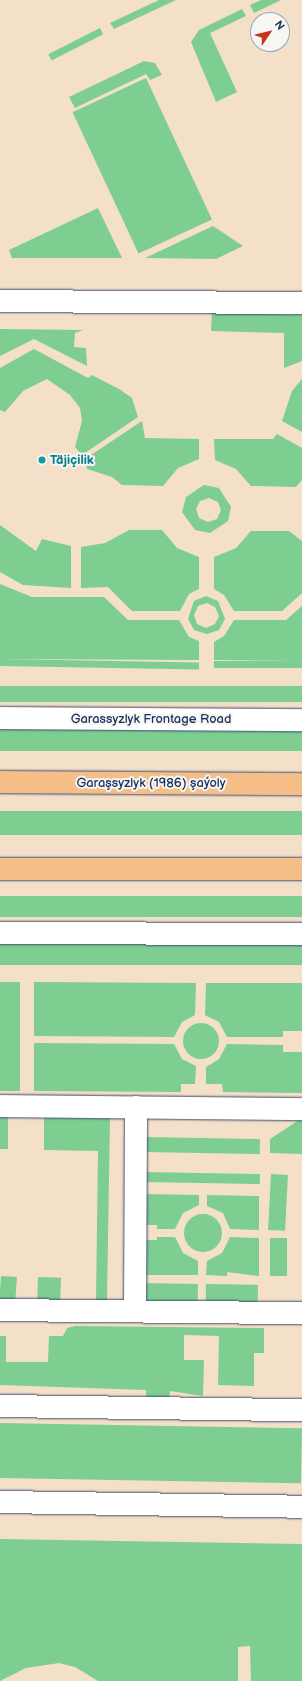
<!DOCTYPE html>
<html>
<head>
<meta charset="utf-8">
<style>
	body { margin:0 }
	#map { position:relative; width:302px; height:1681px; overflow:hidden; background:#f4e0c8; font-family:"Balsamiq Sans",sans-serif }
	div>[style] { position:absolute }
	.green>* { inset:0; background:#7dce90; transform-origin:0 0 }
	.round { border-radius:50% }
	.roads { filter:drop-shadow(0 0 1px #3c4a6e) drop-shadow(0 0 1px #3c4a6e) }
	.minor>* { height:22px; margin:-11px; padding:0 11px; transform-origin:11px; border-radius:11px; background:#fff }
	.major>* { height:22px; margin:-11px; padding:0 11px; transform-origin:11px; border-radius:11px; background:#f6be87 }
	.dots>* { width:11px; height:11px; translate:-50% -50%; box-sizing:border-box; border:2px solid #f6f6f2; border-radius:50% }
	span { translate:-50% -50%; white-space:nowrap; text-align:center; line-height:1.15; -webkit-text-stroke:4px #f6f6f2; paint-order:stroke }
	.culture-label { font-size:13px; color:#0d838f; font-weight:700 }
	.left { translate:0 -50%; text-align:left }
	.street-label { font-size:13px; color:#1b2f5e }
	.north { position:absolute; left:250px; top:12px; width:40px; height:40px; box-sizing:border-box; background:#f6f6f2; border:1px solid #9ea6b7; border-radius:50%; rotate:55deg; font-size:11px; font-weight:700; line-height:16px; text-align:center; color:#1b2f5e }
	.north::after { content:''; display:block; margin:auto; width:14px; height:18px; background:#c8321e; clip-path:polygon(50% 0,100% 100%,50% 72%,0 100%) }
</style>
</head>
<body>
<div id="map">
	<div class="green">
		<div style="clip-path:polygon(159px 0,176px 0,114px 29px,110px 23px)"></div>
		<div style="clip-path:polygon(261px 0,281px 0,254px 13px,250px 5px)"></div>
		<div style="clip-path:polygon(242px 9px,246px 16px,210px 33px,237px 92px,216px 102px,191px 42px,199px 30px)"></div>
		<div style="left:100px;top:28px;width:7px;height:58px;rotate:63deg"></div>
		<div style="clip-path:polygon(144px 61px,155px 63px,162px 75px,150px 80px,146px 74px,75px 108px,69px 97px)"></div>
		<div style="left:146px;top:78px;width:156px;height:81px;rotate:65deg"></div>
		<div style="clip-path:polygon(98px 208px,122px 258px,12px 258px,9px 250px)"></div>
		<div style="clip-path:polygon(213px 226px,243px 246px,216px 259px,145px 258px)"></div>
		<div style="clip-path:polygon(212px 312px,302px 315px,302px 361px,284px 368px,284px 333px,211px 331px)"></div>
		<div style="clip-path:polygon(0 329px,83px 330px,75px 333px,74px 347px,86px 348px,87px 366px,34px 339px,0 356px)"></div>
		<div style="clip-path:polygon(34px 349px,88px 378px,92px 375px,119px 389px,132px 398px,138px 417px,82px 455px,75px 447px,82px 421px,80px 408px,70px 395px,47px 379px,23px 391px,5px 412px,0 410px,0 368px)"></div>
		<div style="clip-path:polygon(302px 379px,302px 432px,282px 421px,292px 391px)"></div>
		<div style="clip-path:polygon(142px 421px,145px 438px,199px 439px,199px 459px,178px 468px,163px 486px,122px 485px,112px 477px,87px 469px,85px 459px)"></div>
		<div style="clip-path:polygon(277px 434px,302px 448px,302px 480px,296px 487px,251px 486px,236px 469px,215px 460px,214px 439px,273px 439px)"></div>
		<div style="clip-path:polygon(evenodd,204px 485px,219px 488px,231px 507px,228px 521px,210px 533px,195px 530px,182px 512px,186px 497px,204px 485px,209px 498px,218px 502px,221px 510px,217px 519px,208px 522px,199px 518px,196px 509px,200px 501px,209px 498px)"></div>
		<div style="clip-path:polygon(0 525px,36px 551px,42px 539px,71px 546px,71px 588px,23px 585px,0 572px)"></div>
		<div style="clip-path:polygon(129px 530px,162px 530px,177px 548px,199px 557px,199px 589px,189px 594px,180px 611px,132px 611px,108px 587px,81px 588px,81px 547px,105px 543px)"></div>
		<div style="clip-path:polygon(251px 531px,289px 531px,302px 541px,302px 593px,282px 611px,234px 611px,224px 595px,214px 589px,214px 557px,236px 548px)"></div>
		<div style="clip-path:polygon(0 584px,32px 597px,104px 597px,128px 620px,179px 620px,189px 637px,199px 641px,199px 660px,0 659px)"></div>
		<div style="clip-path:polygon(evenodd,206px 596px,218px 601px,225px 619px,219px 630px,207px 634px,194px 630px,188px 619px,194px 601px,206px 596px,207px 603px,215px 607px,219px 616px,215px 624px,206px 628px,197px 624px,194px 615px,198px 606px,207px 603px)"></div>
		<div style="clip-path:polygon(302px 606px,302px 661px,214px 660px,214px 642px,224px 636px,234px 620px,286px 620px)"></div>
		<div style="left:0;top:659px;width:199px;height:7px;rotate:1deg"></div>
		<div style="left:214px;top:661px;width:88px;height:7px"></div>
		<div style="left:0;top:686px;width:302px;height:16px"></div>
		<div style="left:0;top:729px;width:302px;height:22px"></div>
		<div style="left:0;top:811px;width:302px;height:24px"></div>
		<div style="left:0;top:896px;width:302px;height:21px"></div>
		<div style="left:0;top:944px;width:302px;height:21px"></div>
		<div style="left:0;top:982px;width:20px;height:109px"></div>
		<div style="clip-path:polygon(34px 982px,196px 983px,195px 1015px,182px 1022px,174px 1037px,34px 1036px)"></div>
		<div style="clip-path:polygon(206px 983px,302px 983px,302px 1031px,283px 1031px,283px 1037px,227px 1037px,219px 1022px,205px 1015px)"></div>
		<div class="round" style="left:183px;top:1023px;width:36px;height:36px"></div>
		<div style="clip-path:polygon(34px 1043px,174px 1044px,182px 1059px,196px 1066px,195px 1084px,181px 1084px,181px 1092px,34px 1091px)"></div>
		<div style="clip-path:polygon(227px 1044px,283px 1045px,283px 1052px,302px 1052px,302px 1093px,223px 1092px,222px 1084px,206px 1084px,206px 1067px,219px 1059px)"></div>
		<div style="left:0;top:1117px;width:8px;height:32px"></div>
		<div style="clip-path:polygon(44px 1117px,110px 1118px,107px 1301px,96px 1301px,98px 1151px,44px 1150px)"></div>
		<div style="clip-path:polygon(302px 1118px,302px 1154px,270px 1153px,270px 1139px)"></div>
		<div style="left:144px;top:1137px;width:116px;height:15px;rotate:1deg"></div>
		<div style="left:144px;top:1172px;width:116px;height:10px;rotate:1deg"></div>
		<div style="left:271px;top:1174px;width:17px;height:56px;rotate:3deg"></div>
		<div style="clip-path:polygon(144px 1194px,199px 1195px,199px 1205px,183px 1213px,175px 1229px,157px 1229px,157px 1225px,143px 1225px)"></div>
		<div style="clip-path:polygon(207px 1195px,259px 1196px,259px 1230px,230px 1229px,223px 1213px,207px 1206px)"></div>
		<div class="round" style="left:184px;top:1214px;width:38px;height:38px"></div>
		<div style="clip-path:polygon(157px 1237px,175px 1237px,183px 1253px,198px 1261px,198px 1275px,143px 1275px,143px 1240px,157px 1240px)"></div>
		<div style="clip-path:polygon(230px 1237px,259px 1238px,259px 1276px,227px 1272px,227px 1276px,206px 1275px,207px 1261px,222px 1253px)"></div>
		<div style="left:270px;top:1238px;width:17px;height:38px"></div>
		<div style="left:1px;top:1276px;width:16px;height:24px;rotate:4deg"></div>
		<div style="left:38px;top:1277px;width:23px;height:23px;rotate:2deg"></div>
		<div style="left:143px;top:1283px;width:55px;height:19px;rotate:1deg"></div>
		<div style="left:206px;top:1284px;width:52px;height:19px;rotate:1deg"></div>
		<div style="clip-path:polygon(75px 1326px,264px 1328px,264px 1353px,254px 1353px,254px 1386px,218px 1385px,219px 1336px,184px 1335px,184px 1360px,204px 1360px,203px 1396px,170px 1391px,169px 1399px,146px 1398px,146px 1390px,0 1385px,0 1336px,6px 1336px,6px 1362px,48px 1362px,49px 1336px,63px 1336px,67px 1328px)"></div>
		<div style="left:0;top:1423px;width:302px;height:55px;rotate:1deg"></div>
		<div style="clip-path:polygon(0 1539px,302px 1544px,302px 1681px,251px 1681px,250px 1646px,238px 1647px,238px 1681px,98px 1681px,75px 1667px,59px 1663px,26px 1668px,0 1681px)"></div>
	</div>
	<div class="roads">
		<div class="minor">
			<div style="left:0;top:301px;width:302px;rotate:0.4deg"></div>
			<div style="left:0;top:718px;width:302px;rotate:0.4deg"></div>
			<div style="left:0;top:933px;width:302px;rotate:0.2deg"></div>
			<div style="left:0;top:1106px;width:302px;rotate:0.6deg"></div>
			<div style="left:0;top:1310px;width:302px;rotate:0.6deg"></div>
			<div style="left:135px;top:1311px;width:204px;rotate:-89.7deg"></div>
			<div style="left:0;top:1406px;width:302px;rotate:0.8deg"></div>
			<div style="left:0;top:1502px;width:302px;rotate:0.9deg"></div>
		</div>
		<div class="major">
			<div style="left:0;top:782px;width:302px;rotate:0.4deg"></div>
			<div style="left:0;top:869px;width:302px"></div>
		</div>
	</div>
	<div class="dots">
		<div style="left:42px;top:460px;background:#0f9aa8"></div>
	</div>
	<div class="culture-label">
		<span class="left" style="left:50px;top:460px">Täjiçilik</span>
	</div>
	<div class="street-label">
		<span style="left:151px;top:719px">Garassyzlyk Frontage Road</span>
		<span style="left:151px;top:783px">Garaşsyzlyk (1986) şaýoly</span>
	</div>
	<div class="north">N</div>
</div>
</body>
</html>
